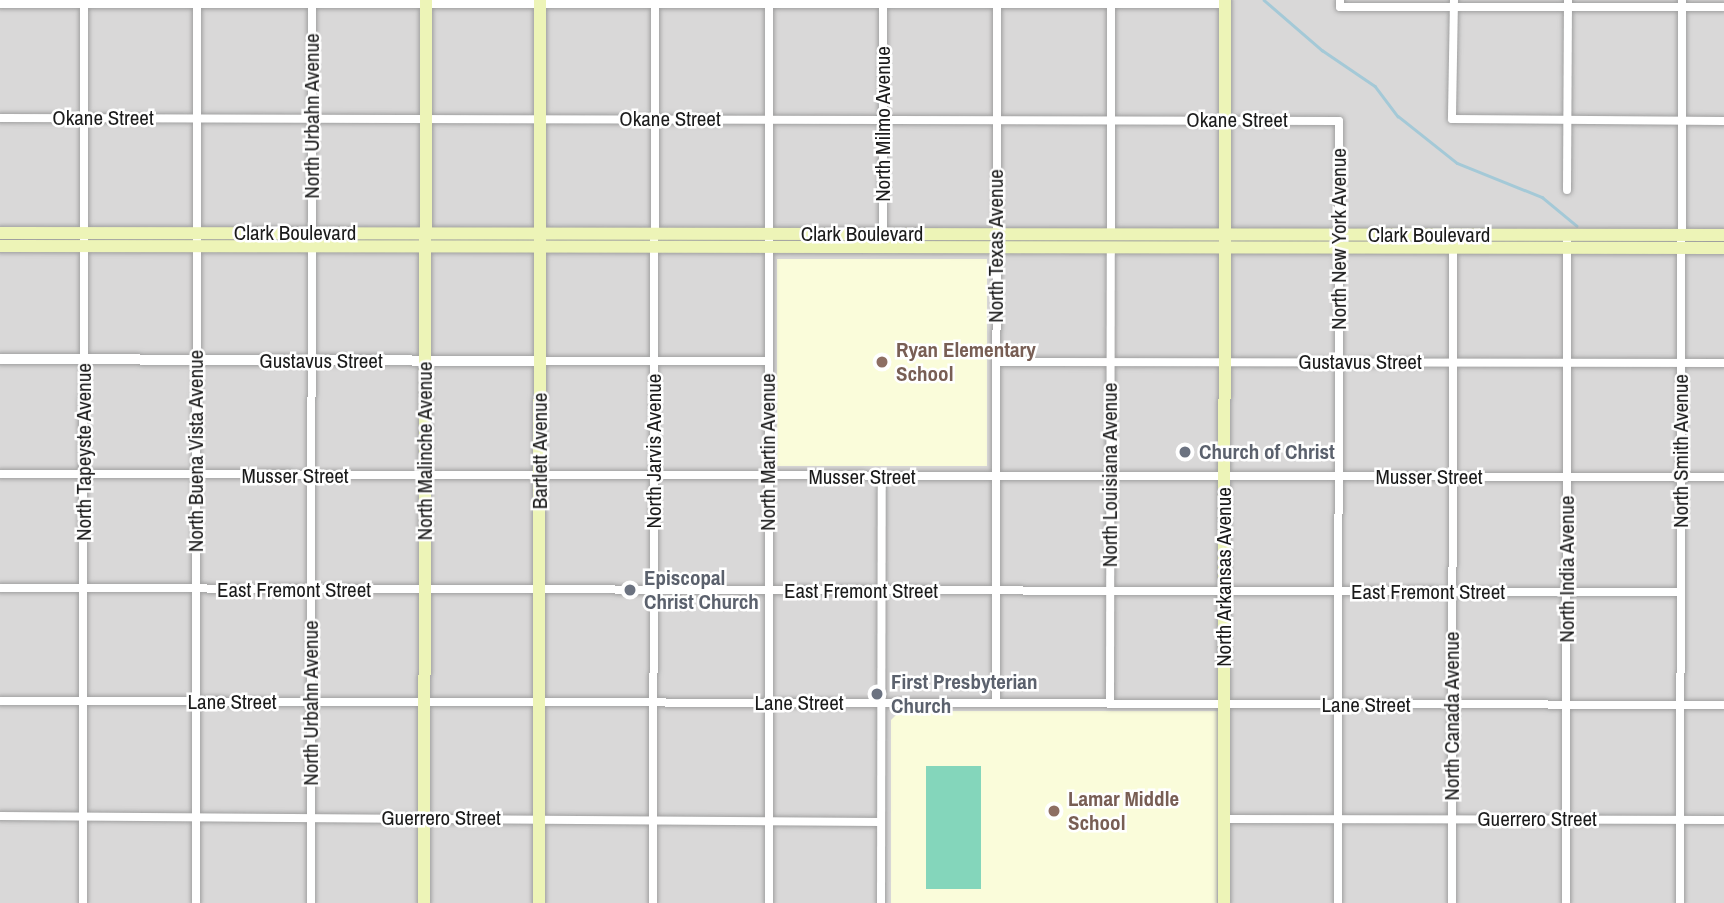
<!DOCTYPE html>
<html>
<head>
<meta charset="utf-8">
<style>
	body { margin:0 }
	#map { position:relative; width:1724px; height:903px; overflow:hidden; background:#ece9e1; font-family:"Archivo Narrow",sans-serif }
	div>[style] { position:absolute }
	.residential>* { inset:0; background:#d9d8d8; transform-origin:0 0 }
	.education>* { inset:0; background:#fafcda; transform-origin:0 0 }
	.pitch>* { inset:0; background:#84d6bb; transform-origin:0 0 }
	.stream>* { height:2.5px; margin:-1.25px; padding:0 1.25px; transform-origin:1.25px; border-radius:1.25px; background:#a4c9d7 }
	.roads { filter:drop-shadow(0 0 2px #9f9f9f) drop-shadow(0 0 2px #9f9f9f) }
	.minor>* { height:8px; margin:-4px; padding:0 4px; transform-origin:4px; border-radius:4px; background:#fff }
	.tertiary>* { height:10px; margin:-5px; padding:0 5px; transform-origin:5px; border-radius:5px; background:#fff }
	.secondary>* { height:12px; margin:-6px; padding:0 6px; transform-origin:6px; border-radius:6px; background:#edf4b7 }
	.dots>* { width:19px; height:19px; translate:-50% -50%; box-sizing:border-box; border:4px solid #fff; border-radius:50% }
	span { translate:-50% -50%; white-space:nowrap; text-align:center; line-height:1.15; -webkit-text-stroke:5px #fff; paint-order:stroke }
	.street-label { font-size:21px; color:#1b1b1b }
	.education-label { font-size:21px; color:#785e54; font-weight:700 }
	.left { translate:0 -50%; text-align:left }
	.worship-label { font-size:21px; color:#5b616d; font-weight:700 }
</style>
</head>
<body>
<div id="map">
	<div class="residential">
		<div style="left:0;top:0;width:1724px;height:903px"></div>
	</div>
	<div class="education">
		<div style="left:777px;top:259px;width:210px;height:207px"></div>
		<div style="clip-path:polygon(900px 711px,1219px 711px,1217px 903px,891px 903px,891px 720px)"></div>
	</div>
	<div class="pitch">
		<div style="left:926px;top:766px;width:55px;height:123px"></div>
	</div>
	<div class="stream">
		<div style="left:1264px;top:0;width:77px;rotate:40.8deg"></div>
		<div style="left:1322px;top:50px;width:64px;rotate:34.2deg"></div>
		<div style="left:1375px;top:86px;width:38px;rotate:53deg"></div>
		<div style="left:1398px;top:116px;width:75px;rotate:38.5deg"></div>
		<div style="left:1457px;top:163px;width:92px;rotate:21.8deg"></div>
		<div style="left:1542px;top:197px;width:45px;rotate:39.6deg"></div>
	</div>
	<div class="roads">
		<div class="minor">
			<div style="left:769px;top:0;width:903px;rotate:90deg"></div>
			<div style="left:1340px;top:0;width:7px;rotate:90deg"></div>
			<div style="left:1340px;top:7px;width:384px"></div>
			<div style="left:1454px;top:0;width:119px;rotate:91deg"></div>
			<div style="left:1452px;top:119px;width:272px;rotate:0.4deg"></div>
			<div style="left:0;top:4px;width:1225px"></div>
			<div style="left:0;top:118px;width:1339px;rotate:0.13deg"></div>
			<div style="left:1339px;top:121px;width:782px;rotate:90.07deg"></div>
			<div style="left:1567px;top:190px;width:190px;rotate:-89.7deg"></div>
			<div style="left:1111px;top:235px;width:235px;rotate:-90deg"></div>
			<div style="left:883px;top:247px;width:245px;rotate:-90deg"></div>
			<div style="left:540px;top:361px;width:228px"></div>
			<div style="left:996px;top:362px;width:728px;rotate:0.08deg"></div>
			<div style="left:0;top:474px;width:1724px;rotate:0.1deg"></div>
			<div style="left:0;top:588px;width:1681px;rotate:0.14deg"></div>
			<div style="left:0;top:701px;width:1724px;rotate:0.13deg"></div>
			<div style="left:996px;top:703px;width:703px;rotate:-89.92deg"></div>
			<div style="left:1110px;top:703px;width:455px;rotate:-89.9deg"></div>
			<div style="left:0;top:816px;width:881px;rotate:0.39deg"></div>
			<div style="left:1224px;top:819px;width:500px;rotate:0.11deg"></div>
			<div style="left:83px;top:903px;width:903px;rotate:-89.94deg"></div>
			<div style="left:196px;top:903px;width:903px;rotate:-89.94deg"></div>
			<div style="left:311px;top:903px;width:903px;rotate:-89.94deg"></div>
			<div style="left:653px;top:903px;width:903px;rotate:-89.87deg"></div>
			<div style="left:881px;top:903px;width:426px;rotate:-89.9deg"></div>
			<div style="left:1452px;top:903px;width:668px;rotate:-89.91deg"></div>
			<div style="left:1566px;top:903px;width:668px;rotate:-89.91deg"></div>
			<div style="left:1680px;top:903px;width:903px;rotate:-89.87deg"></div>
		</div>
		<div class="tertiary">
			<div style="left:0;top:359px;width:540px;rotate:0.21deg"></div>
		</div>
		<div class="secondary">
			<div style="left:0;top:233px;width:1724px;rotate:0.07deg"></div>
			<div style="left:0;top:246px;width:1724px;rotate:0.07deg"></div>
			<div style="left:424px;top:903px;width:903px;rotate:-89.87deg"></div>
			<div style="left:539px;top:903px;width:903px;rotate:-89.94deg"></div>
			<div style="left:1224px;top:903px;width:903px;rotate:-89.94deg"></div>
		</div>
	</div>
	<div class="dots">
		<div style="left:882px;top:362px;background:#8d6e63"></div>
		<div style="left:1185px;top:452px;background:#6b7280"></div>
		<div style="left:630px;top:590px;background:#6b7280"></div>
		<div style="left:877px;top:694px;background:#6b7280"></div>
		<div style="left:1054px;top:811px;background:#8d6e63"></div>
	</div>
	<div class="street-label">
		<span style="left:312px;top:116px;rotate:-90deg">North Urbahn Avenue</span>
		<span style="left:103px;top:118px">Okane Street</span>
		<span style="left:670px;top:119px">Okane Street</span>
		<span style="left:1237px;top:120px">Okane Street</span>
		<span style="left:883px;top:124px;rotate:-90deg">North Milmo Avenue</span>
		<span style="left:295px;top:233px">Clark Boulevard</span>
		<span style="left:862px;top:234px">Clark Boulevard</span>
		<span style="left:1429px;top:235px">Clark Boulevard</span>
		<span style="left:1339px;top:239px;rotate:-90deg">North New York Avenue</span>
		<span style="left:996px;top:246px;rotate:-90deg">North Texas Avenue</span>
		<span style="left:321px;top:361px">Gustavus Street</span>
		<span style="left:1360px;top:362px">Gustavus Street</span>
		<span style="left:196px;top:451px;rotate:-90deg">North Buena Vista Avenue</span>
		<span style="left:425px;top:451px;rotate:-90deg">North Malinche Avenue</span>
		<span style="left:540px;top:451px;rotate:-90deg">Bartlett Avenue</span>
		<span style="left:654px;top:451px;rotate:-90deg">North Jarvis Avenue</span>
		<span style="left:1681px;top:451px;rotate:-90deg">North Smith Avenue</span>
		<span style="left:84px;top:452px;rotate:-90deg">North Tapeyste Avenue</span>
		<span style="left:768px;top:452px;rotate:-90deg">North Martin Avenue</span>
		<span style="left:1110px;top:475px;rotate:-90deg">North Louisiana Avenue</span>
		<span style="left:295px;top:476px">Musser Street</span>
		<span style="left:862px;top:477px">Musser Street</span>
		<span style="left:1429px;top:477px">Musser Street</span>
		<span style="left:1567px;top:569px;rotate:-90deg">North India Avenue</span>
		<span style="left:1224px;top:577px;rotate:-90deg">North Arkansas Avenue</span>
		<span style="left:294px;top:590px">East Fremont Street</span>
		<span style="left:861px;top:591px">East Fremont Street</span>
		<span style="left:1428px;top:592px">East Fremont Street</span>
		<span style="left:232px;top:702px">Lane Street</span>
		<span style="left:311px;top:703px;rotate:-90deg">North Urbahn Avenue</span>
		<span style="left:799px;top:703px">Lane Street</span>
		<span style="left:1366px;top:705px">Lane Street</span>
		<span style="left:1452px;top:716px;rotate:-90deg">North Canada Avenue</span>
		<span style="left:441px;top:818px">Guerrero Street</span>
		<span style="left:1537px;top:819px">Guerrero Street</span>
	</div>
	<div class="education-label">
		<span class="left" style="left:896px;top:362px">Ryan Elementary<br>School</span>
		<span class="left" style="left:1068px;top:811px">Lamar Middle<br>School</span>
	</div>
	<div class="worship-label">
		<span class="left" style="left:1199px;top:452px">Church of Christ</span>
		<span class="left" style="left:644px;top:590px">Episcopal<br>Christ Church</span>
		<span class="left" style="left:891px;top:694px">First Presbyterian<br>Church</span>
	</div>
</div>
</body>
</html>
